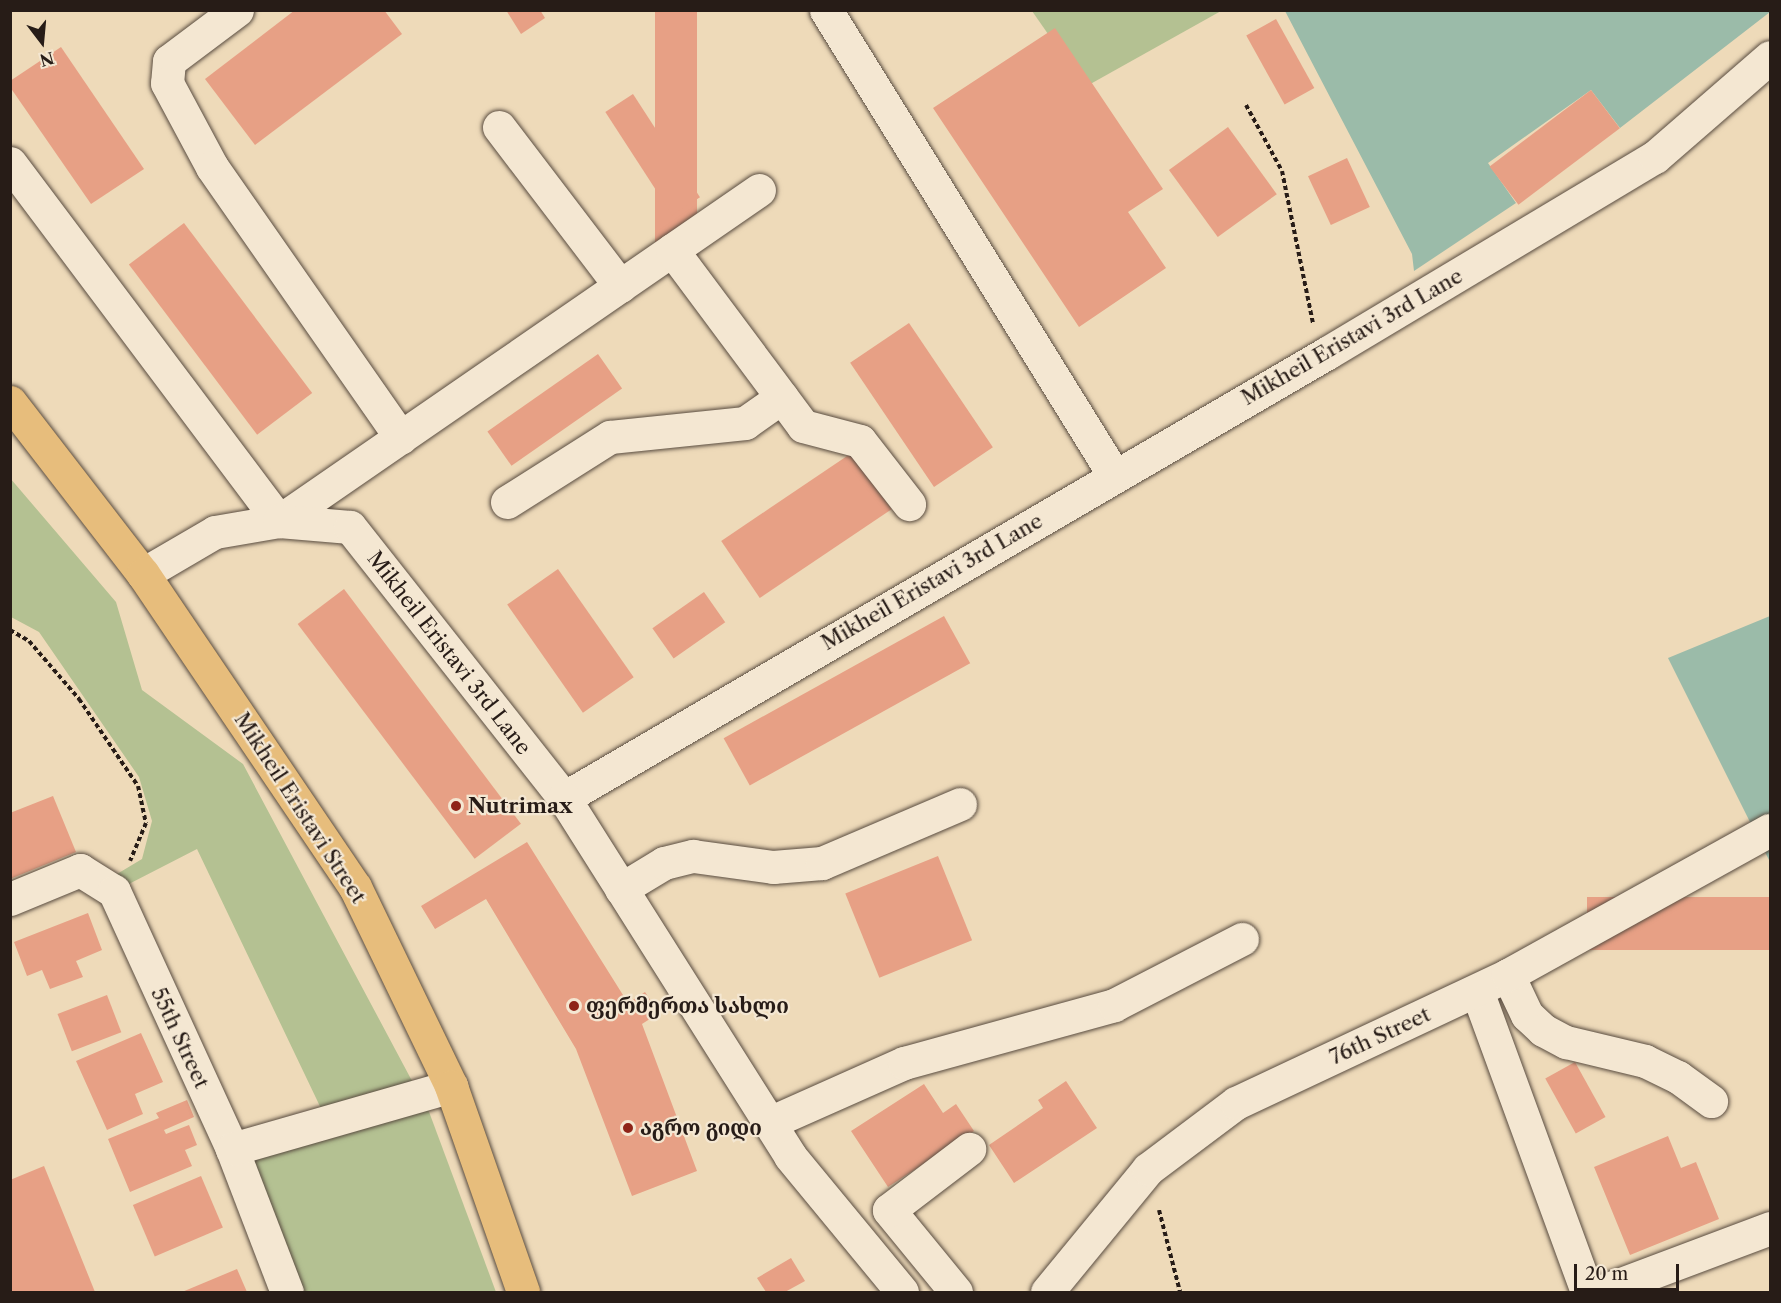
<!DOCTYPE html>
<html>
<head>
<meta charset="utf-8">
<style>
	body { margin:0 }
	#map { position:relative; width:1781px; height:1303px; overflow:hidden; background:#eedab9; font-family:"Libre Caslon Text","Noto Serif Georgian",serif }
	div>[style] { position:absolute }
	.green>* { inset:0; background:#b4c192 }
	.water>* { inset:0; background:#9bbba9 }
	.building>* { inset:0; background:#e7a085; transform-origin:0 0 }
	.path>* { height:4px; margin-top:-2px; transform-origin:0; background:repeating-linear-gradient(90deg,#271c17 0 4.5px,transparent 0 7.5px) }
	.roads { filter:drop-shadow(0 0 2px #594c40) drop-shadow(0 0 2px #594c40) }
	.minor>* { height:33px; margin:-16.5px; padding:0 16.5px; transform-origin:16.5px; border-radius:16.5px; background:#f4e7d2 }
	.major>* { height:33px; margin:-16.5px; padding:0 16.5px; transform-origin:16.5px; border-radius:16.5px; background:#e7bd7c }
	.dots>* { width:16px; height:16px; translate:-50% -50%; box-sizing:border-box; border:3px solid #f4e7d2; border-radius:50% }
	span { translate:-50% -50%; white-space:nowrap; text-align:center; line-height:1.15; -webkit-text-stroke:4.5px #f4e7d2; paint-order:stroke }
	.street-label { font-size:21px; color:#271c17 }
	.poi-label { font-size:21px; color:#271c17; font-weight:700 }
	.left { translate:0 -50%; text-align:left }
	.frame { position:absolute; inset:0; border:12px solid #271c17; pointer-events:none }
	.north { position:absolute; left:12px; top:12px; width:60px; height:60px; -webkit-text-stroke:4px #f4e7d2; paint-order:stroke; rotate:164deg; font-size:16px; font-weight:700; line-height:24px; text-align:center; color:#271c17 }
	.north::after { content:''; display:block; margin:auto; width:21px; height:27px; background:#271c17; clip-path:polygon(50% 0,100% 100%,50% 72%,0 100%) }
	.scale { position:absolute; left:1574px; top:1264px; width:105px; height:27px; box-sizing:border-box; border:3px solid #271c17; border-top:0; padding-left:8px; font-size:18px; line-height:21px; white-space:nowrap; color:#271c17; -webkit-text-stroke:4px #f4e7d2; paint-order:stroke }
</style>
</head>
<body>
<div id="map">
	<div class="green">
		<div style="clip-path:polygon(1032px 11px,1221px 11px,1085px 87px)"></div>
		<div style="clip-path:polygon(10px 478px,116px 602px,142px 690px,243px 764px,419px 1094px,327px 1121px,197px 849px,123px 887px,117px 874px,142px 859px,152px 821px,139px 777px,39px 632px,11px 617px)"></div>
		<div style="clip-path:polygon(425px 1101px,496px 1292px,303px 1292px,251px 1158px)"></div>
	</div>
	<div class="water">
		<div style="clip-path:polygon(1285px 11px,1770px 10px,1770px 12px,1620px 128px,1591px 90px,1488px 163px,1516px 203px,1414px 271px,1412px 254px)"></div>
		<div style="clip-path:polygon(1770px 616px,1770px 862px,1668px 658px)"></div>
	</div>
	<div class="building">
		<div style="clip-path:polygon(295px 10px,384px 10px,402px 34px,255px 145px,205px 79px)"></div>
		<div style="clip-path:polygon(506px 10px,540px 10px,545px 18px,521px 34px)"></div>
		<div style="left:655px;top:10px;width:42px;height:254px"></div>
		<div style="left:1276px;top:19px;width:79px;height:34px;rotate:61deg"></div>
		<div style="clip-path:polygon(1055px 28px,1163px 189px,1128px 212px,1166px 268px,1079px 327px,933px 108px)"></div>
		<div style="clip-path:polygon(61px 47px,144px 169px,91px 204px,10px 87px,10px 81px)"></div>
		<div style="left:1591px;top:90px;width:48px;height:127px;rotate:53deg"></div>
		<div style="left:633px;top:94px;width:123px;height:33px;rotate:57deg"></div>
		<div style="left:1228px;top:127px;width:83px;height:73px;rotate:54deg"></div>
		<div style="left:1347px;top:158px;width:54px;height:43px;rotate:65deg"></div>
		<div style="left:184px;top:223px;width:213px;height:69px;rotate:53deg"></div>
		<div style="left:909px;top:323px;width:150px;height:71px;rotate:56deg"></div>
		<div style="left:598px;top:354px;width:42px;height:135px;rotate:55deg"></div>
		<div style="left:853px;top:452px;width:69px;height:159px;rotate:56deg"></div>
		<div style="left:558px;top:569px;width:132px;height:62px;rotate:55deg"></div>
		<div style="left:344px;top:589px;width:294px;height:58px;rotate:53deg"></div>
		<div style="left:704px;top:592px;width:37px;height:63px;rotate:55deg"></div>
		<div style="left:944px;top:616px;width:54px;height:252px;rotate:61deg"></div>
		<div style="clip-path:polygon(53px 796px,76px 852px,10px 879px,10px 813px)"></div>
		<div style="clip-path:polygon(527px 842px,628px 1003px,645px 992px,659px 1013px,642px 1024px,697px 1171px,632px 1196px,576px 1049px,486px 899px,435px 929px,421px 906px)"></div>
		<div style="left:938px;top:856px;width:91px;height:100px;rotate:68deg"></div>
		<div style="left:1770px;top:897px;width:53px;height:183px;rotate:90deg"></div>
		<div style="clip-path:polygon(88px 913px,102px 950px,76px 961px,83px 977px,50px 989px,42px 970px,27px 976px,14px 942px)"></div>
		<div style="left:107px;top:995px;width:40px;height:53px;rotate:69deg"></div>
		<div style="clip-path:polygon(141px 1033px,163px 1082px,135px 1094px,143px 1114px,107px 1130px,76px 1061px)"></div>
		<div style="left:1575px;top:1062px;width:63px;height:34px;rotate:61deg"></div>
		<div style="clip-path:polygon(1066px 1081px,1097px 1128px,1014px 1183px,989px 1145px,1043px 1108px,1038px 1100px)"></div>
		<div style="clip-path:polygon(924px 1084px,943px 1113px,956px 1104px,974px 1131px,888px 1187px,851px 1131px)"></div>
		<div style="clip-path:polygon(187px 1100px,194px 1117px,164px 1130px,166px 1134px,189px 1125px,197px 1145px,185px 1150px,192px 1166px,130px 1192px,108px 1139px,159px 1118px,156px 1113px)"></div>
		<div style="clip-path:polygon(1668px 1136px,1681px 1168px,1696px 1162px,1719px 1219px,1630px 1255px,1594px 1167px)"></div>
		<div style="clip-path:polygon(44px 1166px,70px 1230px,95px 1292px,10px 1292px,10px 1180px)"></div>
		<div style="left:201px;top:1176px;width:56px;height:74px;rotate:67deg"></div>
		<div style="clip-path:polygon(791px 1258px,805px 1281px,785px 1292px,766px 1292px,757px 1278px)"></div>
		<div style="clip-path:polygon(237px 1269px,247px 1292px,182px 1292px)"></div>
	</div>
	<div class="path">
		<div style="left:1246px;top:105px;width:75px;rotate:61.4deg"></div>
		<div style="left:1282px;top:171px;width:155px;rotate:78.5deg"></div>
		<div style="left:10px;top:630px;width:22px;rotate:30deg"></div>
		<div style="left:29px;top:641px;width:77px;rotate:49.2deg"></div>
		<div style="left:79px;top:699px;width:105px;rotate:55.9deg"></div>
		<div style="left:138px;top:786px;width:38px;rotate:78deg"></div>
		<div style="left:146px;top:823px;width:41px;rotate:112.8deg"></div>
		<div style="left:1159px;top:1210px;width:85px;rotate:75.6deg"></div>
	</div>
	<div class="roads">
		<div class="minor">
			<div style="left:237px;top:10px;width:85px;rotate:143.1deg"></div>
			<div style="left:169px;top:61px;width:22px;rotate:95deg"></div>
			<div style="left:167px;top:83px;width:95px;rotate:61.8deg"></div>
			<div style="left:212px;top:167px;width:330px;rotate:55.1deg"></div>
			<div style="left:826px;top:10px;width:547px;rotate:58.23deg"></div>
			<div style="left:499px;top:127px;width:200px;rotate:52.7deg"></div>
			<div style="left:10px;top:163px;width:448px;rotate:53.1deg"></div>
			<div style="left:279px;top:521px;width:583px;rotate:-34.59deg"></div>
			<div style="left:672px;top:250px;width:219px;rotate:53.3deg"></div>
			<div style="left:803px;top:426px;width:59px;rotate:14.7deg"></div>
			<div style="left:860px;top:441px;width:80px;rotate:52.1deg"></div>
			<div style="left:507px;top:502px;width:122px;rotate:-32.3deg"></div>
			<div style="left:610px;top:437px;width:136px;rotate:-5.9deg"></div>
			<div style="left:745px;top:423px;width:45px;rotate:-35.1deg"></div>
			<div style="left:143px;top:574px;width:83px;rotate:-30.3deg"></div>
			<div style="left:215px;top:532px;width:65px;rotate:-9.8deg"></div>
			<div style="left:279px;top:521px;width:71px;rotate:4.8deg"></div>
			<div style="left:350px;top:527px;width:345px;rotate:51.7deg"></div>
			<div style="left:564px;top:798px;width:883px;rotate:-30.25deg"></div>
			<div style="left:1327px;top:353px;width:382px;rotate:-30.9deg"></div>
			<div style="left:1655px;top:157px;width:152px;rotate:-41deg"></div>
			<div style="left:564px;top:798px;width:423px;rotate:57.7deg"></div>
			<div style="left:790px;top:1156px;width:176px;rotate:50.5deg"></div>
			<div style="left:621px;top:889px;width:50px;rotate:-31.2deg"></div>
			<div style="left:664px;top:863px;width:30px;rotate:-14deg"></div>
			<div style="left:693px;top:856px;width:81px;rotate:7.8deg"></div>
			<div style="left:773px;top:867px;width:49px;rotate:-4.7deg"></div>
			<div style="left:822px;top:863px;width:150px;rotate:-23.1deg"></div>
			<div style="left:10px;top:899px;width:76px;rotate:-22.5deg"></div>
			<div style="left:80px;top:870px;width:40px;rotate:32deg"></div>
			<div style="left:114px;top:891px;width:284px;rotate:65.4deg"></div>
			<div style="left:232px;top:1149px;width:153px;rotate:69deg"></div>
			<div style="left:1508px;top:975px;width:44px;rotate:64.6deg"></div>
			<div style="left:1527px;top:1015px;width:22px;rotate:43deg"></div>
			<div style="left:1543px;top:1030px;width:26px;rotate:28deg"></div>
			<div style="left:1566px;top:1042px;width:81px;rotate:13.5deg"></div>
			<div style="left:1645px;top:1061px;width:37px;rotate:26deg"></div>
			<div style="left:1678px;top:1077px;width:41px;rotate:36deg"></div>
			<div style="left:1477px;top:991px;width:320px;rotate:69.9deg"></div>
			<div style="left:769px;top:1123px;width:148px;rotate:-24deg"></div>
			<div style="left:904px;top:1063px;width:218px;rotate:-15.4deg"></div>
			<div style="left:1114px;top:1005px;width:144px;rotate:-27.3deg"></div>
			<div style="left:232px;top:1149px;width:228px;rotate:-16deg"></div>
			<div style="left:956px;top:1292px;width:106px;rotate:-129.3deg"></div>
			<div style="left:889px;top:1210px;width:101px;rotate:-37.3deg"></div>
			<div style="left:1047px;top:1292px;width:159px;rotate:-50.6deg"></div>
			<div style="left:1148px;top:1169px;width:110px;rotate:-36.9deg"></div>
			<div style="left:1236px;top:1103px;width:301px;rotate:-25.2deg"></div>
			<div style="left:1508px;top:975px;width:299px;rotate:-29deg"></div>
			<div style="left:1600px;top:1292px;width:182px;rotate:-20.6deg"></div>
		</div>
		<div class="major">
			<div style="left:10px;top:402px;width:217px;rotate:52.3deg"></div>
			<div style="left:143px;top:574px;width:378px;rotate:55.9deg"></div>
			<div style="left:355px;top:887px;width:221px;rotate:64.2deg"></div>
			<div style="left:451px;top:1086px;width:218px;rotate:70.7deg"></div>
		</div>
	</div>
	<div class="dots">
		<div style="left:456px;top:806px;background:#8f2418"></div>
		<div style="left:574px;top:1006px;background:#8f2418"></div>
		<div style="left:628px;top:1128px;background:#8f2418"></div>
	</div>
	<div class="street-label">
		<span style="left:1352px;top:337px;rotate:-30deg">Mikheil Eristavi 3rd Lane</span>
		<span style="left:932px;top:582px;rotate:-30deg">Mikheil Eristavi 3rd Lane</span>
		<span style="left:449px;top:653px;rotate:52deg">Mikheil Eristavi 3rd Lane</span>
		<span style="left:300px;top:808px;rotate:57deg">Mikheil Eristavi Street</span>
		<span style="left:1380px;top:1036px;rotate:-25deg">76th Street</span>
		<span style="left:180px;top:1038px;rotate:65deg">55th Street</span>
	</div>
	<div class="poi-label">
		<span class="left" style="left:468px;top:806px">Nutrimax</span>
		<span class="left" style="left:586px;top:1006px">ფერმერთა სახლი</span>
		<span class="left" style="left:640px;top:1128px">აგრო გიდი</span>
	</div>
	<div class="frame"></div>
	<div class="north">N</div>
	<div class="scale">20 m</div>
</div>
</body>
</html>
